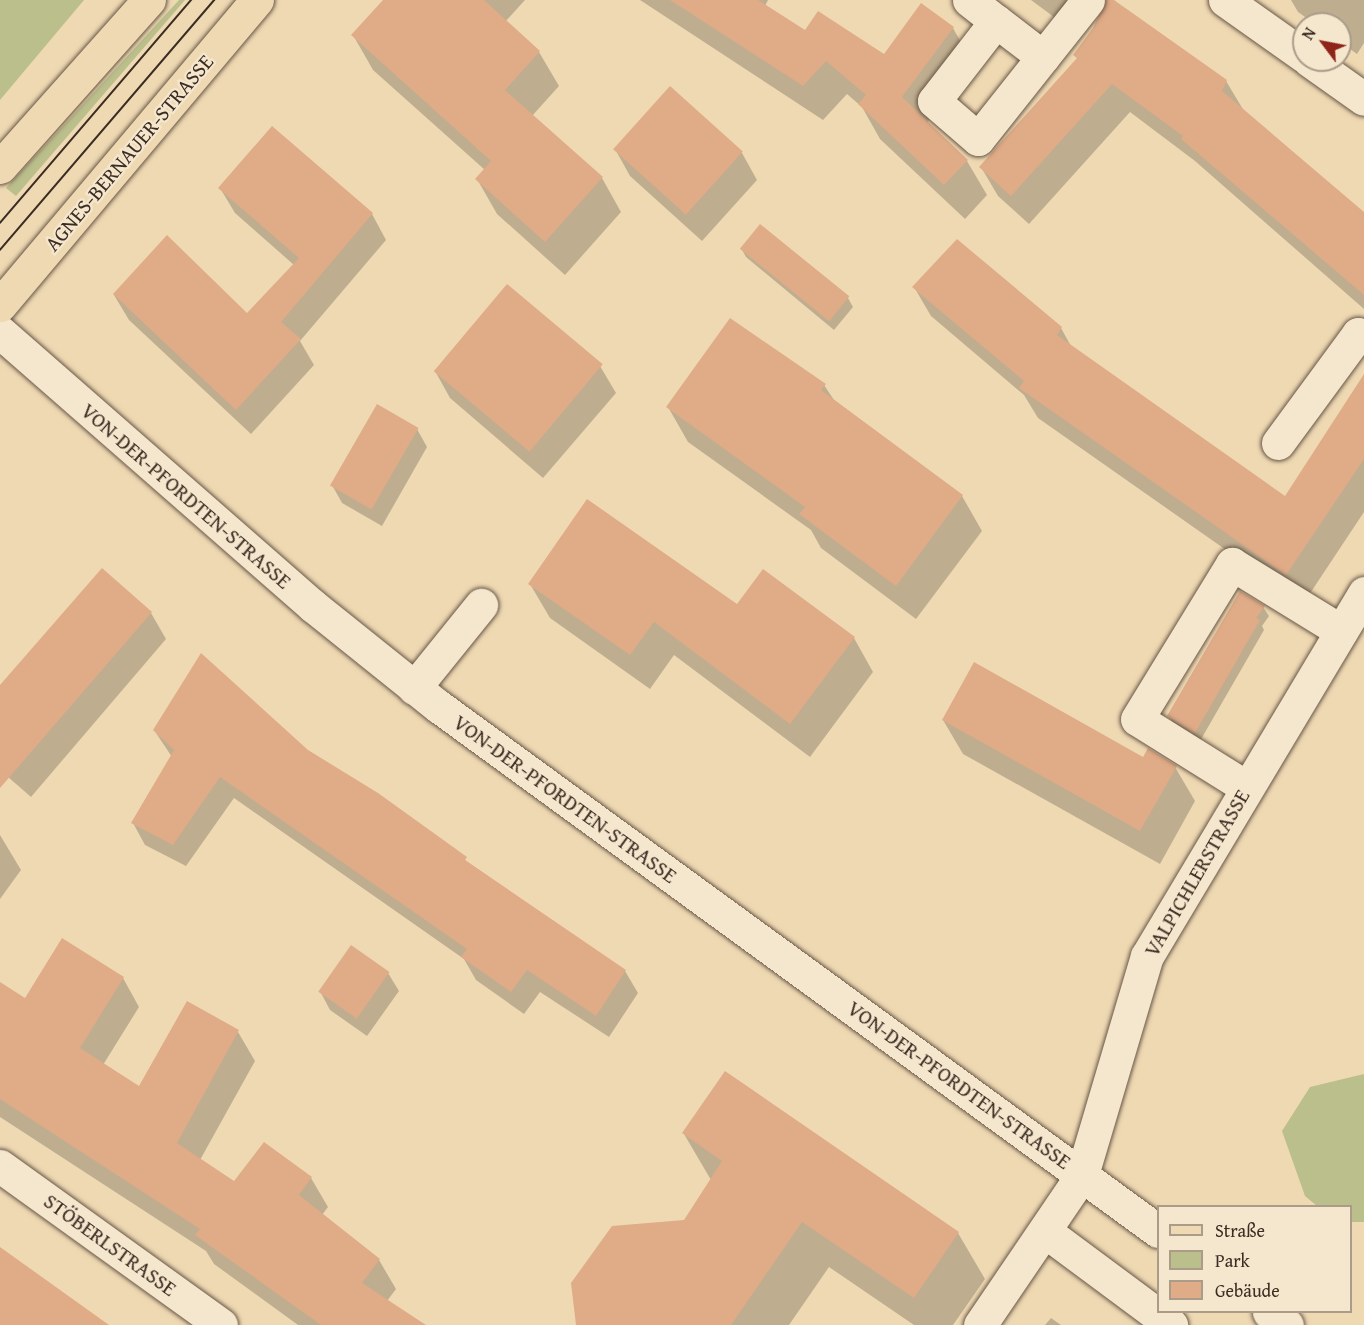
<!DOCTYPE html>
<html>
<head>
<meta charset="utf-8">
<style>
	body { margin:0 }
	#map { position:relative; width:1364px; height:1325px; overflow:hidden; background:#efd9b3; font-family:"Gentium Book Plus",serif }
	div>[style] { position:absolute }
	.green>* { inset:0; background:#bbbf8b }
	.shadow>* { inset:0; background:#0003 }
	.building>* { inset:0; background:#e0ab87; transform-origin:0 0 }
	.roads { filter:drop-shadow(0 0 2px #685746) drop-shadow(0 0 2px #685746) }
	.minor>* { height:33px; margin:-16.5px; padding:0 16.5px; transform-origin:16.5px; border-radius:16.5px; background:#f5e6ce }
	.major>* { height:33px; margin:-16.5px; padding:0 16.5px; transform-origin:16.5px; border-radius:16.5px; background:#efd9b3 }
	.tram>* { height:1.5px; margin:-0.75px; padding:0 0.75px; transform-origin:0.75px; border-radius:0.75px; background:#3b2c22 }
	span { translate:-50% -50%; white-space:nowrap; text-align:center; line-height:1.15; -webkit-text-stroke:4.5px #f5e6ce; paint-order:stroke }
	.street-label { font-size:21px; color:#3b2c22 }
	.legend { position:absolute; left:1157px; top:1205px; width:195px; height:108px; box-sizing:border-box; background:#f5e6ce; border:2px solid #ab9c89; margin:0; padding:8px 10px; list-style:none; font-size:18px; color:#3b2c22 }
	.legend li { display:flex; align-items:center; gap:12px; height:30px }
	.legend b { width:30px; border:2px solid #ab9c89 }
	.north { position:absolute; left:1292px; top:12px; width:60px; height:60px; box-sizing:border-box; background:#f5e6ce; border:2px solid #ab9c89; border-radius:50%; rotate:302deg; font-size:16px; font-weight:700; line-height:24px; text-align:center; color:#3b2c22 }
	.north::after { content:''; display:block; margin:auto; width:21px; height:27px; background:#8f2418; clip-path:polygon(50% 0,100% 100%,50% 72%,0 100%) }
</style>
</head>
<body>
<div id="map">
	<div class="green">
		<div style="clip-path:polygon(0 0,84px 0,0 100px)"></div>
		<div style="clip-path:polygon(179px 0,185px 0,16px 196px,6px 188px)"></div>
		<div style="clip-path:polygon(1364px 1074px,1364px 1222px,1351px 1222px,1350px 1206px,1317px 1206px,1305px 1196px,1282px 1131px,1310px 1087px)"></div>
	</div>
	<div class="shadow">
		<div style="clip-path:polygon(385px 0,525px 0,505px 22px,539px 52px,559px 86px,532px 116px,602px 178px,621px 212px,565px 275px,497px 214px,477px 179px,485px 170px,373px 70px,353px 35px)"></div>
		<div style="clip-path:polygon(768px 0,765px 6px,805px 32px,884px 56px,953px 28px,972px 62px,927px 123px,967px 161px,987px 195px,965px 219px,880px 139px,862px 107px,847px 94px,823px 120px,640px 0)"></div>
		<div style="clip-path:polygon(1031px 0,1092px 0,1070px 29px)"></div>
		<div style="clip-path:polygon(1291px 0,1364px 0,1364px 43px,1357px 54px,1340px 42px,1340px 24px,1315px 24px,1298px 12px)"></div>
		<div style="clip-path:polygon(1075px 55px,1226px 81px,1244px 111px,1364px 214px,1364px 309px,1195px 161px,1130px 112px,1029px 224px,998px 196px,981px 167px,1078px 60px)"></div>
		<div style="clip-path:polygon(615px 149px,742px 153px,757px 180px,702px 241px,630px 176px)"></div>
		<div style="clip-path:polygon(220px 188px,372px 214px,386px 240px,300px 341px,314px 365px,251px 434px,129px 320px,114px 295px,247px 315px,294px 265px,235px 213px)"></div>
		<div style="clip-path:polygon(741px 248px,848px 298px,853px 307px,834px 330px,746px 257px)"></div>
		<div style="clip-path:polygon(914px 287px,1061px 328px,1072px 348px,1285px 499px,1364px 377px,1364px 512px,1303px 604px,1038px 418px,1024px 395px,931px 316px)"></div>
		<div style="clip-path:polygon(600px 366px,616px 393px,543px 478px,450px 398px,435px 371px)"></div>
		<div style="clip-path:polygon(824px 385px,834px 400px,962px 496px,982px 531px,916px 619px,821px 548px,811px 530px,688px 442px,668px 407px)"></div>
		<div style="clip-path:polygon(417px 429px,427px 447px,382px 526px,342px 503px,332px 485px)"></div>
		<div style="clip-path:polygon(530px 584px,738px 607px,854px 638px,873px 672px,810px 757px,674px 655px,650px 689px,550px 618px)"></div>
		<div style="clip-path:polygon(1263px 607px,1269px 616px,1262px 626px,1264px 630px,1200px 741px,1174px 725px,1169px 716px)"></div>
		<div style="clip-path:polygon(151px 613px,166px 639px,31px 797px,0 770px,0 688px)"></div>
		<div style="clip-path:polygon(943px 720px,1175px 767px,1195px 801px,1160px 864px,963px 754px)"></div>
		<div style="clip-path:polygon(154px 730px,307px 751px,625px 971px,638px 993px,609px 1037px,540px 992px,524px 1014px,476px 980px,464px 959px,234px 798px,186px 866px,145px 845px,133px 823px,172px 757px)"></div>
		<div style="clip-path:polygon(0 835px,21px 870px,0 899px)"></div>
		<div style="clip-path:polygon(388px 973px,399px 991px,367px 1036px,330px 1010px,320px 991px)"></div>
		<div style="clip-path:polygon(123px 978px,139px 1007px,103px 1065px,140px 1088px,238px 1032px,255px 1061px,200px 1160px,235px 1183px,311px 1178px,328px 1207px,322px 1215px,379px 1260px,396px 1289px,387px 1301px,424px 1325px,298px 1325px,214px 1264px,206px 1251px,0 1117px,0 999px,25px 1000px)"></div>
		<div style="clip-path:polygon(684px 1134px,958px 1233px,985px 1279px,953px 1325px,914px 1325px,829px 1267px,789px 1325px,578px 1325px,685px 1221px,711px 1180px)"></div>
		<div style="clip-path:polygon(1051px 1318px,1061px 1325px,1045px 1325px)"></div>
	</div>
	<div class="building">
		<div style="clip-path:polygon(383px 0,484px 0,540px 51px,505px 90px,603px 177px,545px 242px,475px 179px,491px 161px,351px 35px)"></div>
		<div style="clip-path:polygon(670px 0,758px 0,805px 30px,818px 11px,884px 54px,921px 3px,954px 27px,902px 97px,968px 160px,944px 185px,858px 104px,866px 95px,826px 61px,803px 86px)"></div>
		<div style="clip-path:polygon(1106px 0,1114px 0,1227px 80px,1222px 91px,1364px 212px,1364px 295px,1181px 139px,1183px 136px,1112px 84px,1011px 196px,979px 167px,1077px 58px,1073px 55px,1093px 28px)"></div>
		<div style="left:670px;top:86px;width:98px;height:85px;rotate:42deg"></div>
		<div style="clip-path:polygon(272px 126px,373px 213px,281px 322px,301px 339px,236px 410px,113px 294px,167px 235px,247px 313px,299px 258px,218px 188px)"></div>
		<div style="left:760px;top:224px;width:115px;height:32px;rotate:39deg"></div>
		<div style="clip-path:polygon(957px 239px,1062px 327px,1057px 335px,1285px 496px,1364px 374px,1364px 459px,1286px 575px,1019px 388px,1024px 381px,912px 287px)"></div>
		<div style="left:507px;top:284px;width:125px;height:114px;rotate:40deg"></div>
		<div style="clip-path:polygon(730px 318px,826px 384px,821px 390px,963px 495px,896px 586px,799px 514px,805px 507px,666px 407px)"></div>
		<div style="left:377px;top:404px;width:48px;height:94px;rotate:30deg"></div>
		<div style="clip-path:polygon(587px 499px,737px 604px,763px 569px,855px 637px,790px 724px,654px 622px,630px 655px,528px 584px)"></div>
		<div style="clip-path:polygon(102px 568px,152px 612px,0 788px,0 685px)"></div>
		<div style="clip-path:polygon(1240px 591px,1265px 606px,1256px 618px,1260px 620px,1195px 733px,1167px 716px)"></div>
		<div style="clip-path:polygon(201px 653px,308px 750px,378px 793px,467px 857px,465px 860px,626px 970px,596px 1016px,527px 970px,511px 992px,461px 957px,467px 949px,220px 777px,173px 845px,131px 823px,174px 750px,153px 730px)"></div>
		<div style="clip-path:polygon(974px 662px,1143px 757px,1148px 748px,1177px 766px,1140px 831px,942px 720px)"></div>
		<div style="clip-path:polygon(62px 938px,124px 977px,80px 1048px,139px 1086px,187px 1001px,239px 1030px,177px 1143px,234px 1181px,264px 1142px,312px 1177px,299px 1195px,380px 1259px,362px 1283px,426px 1325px,321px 1325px,195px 1235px,200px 1229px,0 1099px,0 982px,25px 998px)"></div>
		<div style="left:351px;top:945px;width:47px;height:57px;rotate:35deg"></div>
		<div style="clip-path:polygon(725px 1071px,959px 1232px,914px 1298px,802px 1222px,731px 1325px,576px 1325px,571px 1283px,612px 1226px,684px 1220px,722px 1161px,682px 1133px)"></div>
		<div style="clip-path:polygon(0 1247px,109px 1325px,0 1325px)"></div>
	</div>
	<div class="roads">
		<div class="minor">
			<div style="left:969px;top:0;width:34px;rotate:38deg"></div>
			<div style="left:1225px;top:0;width:97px;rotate:35.3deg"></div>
			<div style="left:1043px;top:57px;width:59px;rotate:-142.5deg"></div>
			<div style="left:996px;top:21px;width:101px;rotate:127.8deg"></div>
			<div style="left:934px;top:101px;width:58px;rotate:40.8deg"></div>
			<div style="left:978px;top:139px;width:177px;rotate:-51.6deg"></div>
			<div style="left:1309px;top:60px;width:67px;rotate:35.3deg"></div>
			<div style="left:0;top:332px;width:416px;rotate:41.2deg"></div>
			<div style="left:313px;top:606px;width:160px;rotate:38.7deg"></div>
			<div style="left:438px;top:706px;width:891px;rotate:36.1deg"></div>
			<div style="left:1278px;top:443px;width:135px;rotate:-53.7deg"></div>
			<div style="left:1358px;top:334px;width:7px;rotate:34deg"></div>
			<div style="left:414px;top:688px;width:107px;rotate:-51.1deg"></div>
			<div style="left:1246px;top:787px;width:128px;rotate:-148deg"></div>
			<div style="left:1137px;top:719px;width:182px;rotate:-58.5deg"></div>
			<div style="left:1232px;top:564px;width:128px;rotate:31.6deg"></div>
			<div style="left:0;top:1166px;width:272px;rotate:35.7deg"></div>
			<div style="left:1046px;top:1232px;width:156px;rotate:36.6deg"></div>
			<div style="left:1269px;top:1312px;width:22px;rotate:36deg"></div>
			<div style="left:980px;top:1325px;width:181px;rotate:-55.8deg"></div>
			<div style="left:1082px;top:1175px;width:228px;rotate:-73.5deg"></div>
			<div style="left:1147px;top:956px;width:423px;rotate:-59.1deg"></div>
		</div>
		<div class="major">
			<div style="left:0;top:167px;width:224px;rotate:-48.3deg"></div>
			<div style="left:0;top:305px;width:399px;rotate:-49.9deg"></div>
		</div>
	</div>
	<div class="tram">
		<div style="left:0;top:223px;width:294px;rotate:-49.4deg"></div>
		<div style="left:0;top:250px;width:329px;rotate:-49.4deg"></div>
	</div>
	<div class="street-label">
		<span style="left:129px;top:153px;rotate:-50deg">AGNES-BERNAUER-STRASSE</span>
		<span style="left:186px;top:496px;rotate:41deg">VON-DER-PFORDTEN-STRASSE</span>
		<span style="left:565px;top:799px;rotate:36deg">VON-DER-PFORDTEN-STRASSE</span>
		<span style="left:1197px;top:873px;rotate:-60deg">VALPICHLERSTRASSE</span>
		<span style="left:959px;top:1085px;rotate:36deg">VON-DER-PFORDTEN-STRASSE</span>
		<span style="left:110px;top:1245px;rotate:36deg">STÖBERLSTRASSE</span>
	</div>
	<ul class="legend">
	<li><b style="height:8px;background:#efd9b3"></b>Straße</li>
	<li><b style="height:16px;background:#bbbf8b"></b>Park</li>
	<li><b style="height:16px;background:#e0ab87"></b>Gebäude</li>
	</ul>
	<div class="north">N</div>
</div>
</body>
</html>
